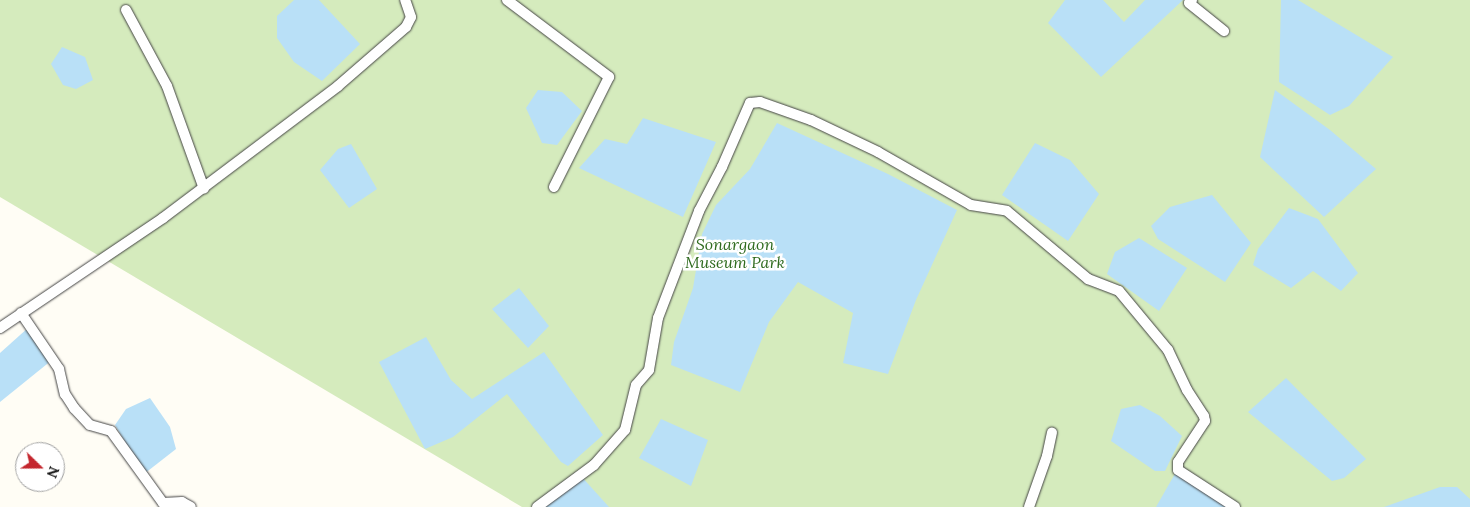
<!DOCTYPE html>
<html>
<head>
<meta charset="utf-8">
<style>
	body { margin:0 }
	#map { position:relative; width:1470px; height:507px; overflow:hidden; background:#fffdf5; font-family:Lora,serif }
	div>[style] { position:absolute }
	.green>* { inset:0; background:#d5ebbd }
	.water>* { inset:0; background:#b9e0f7 }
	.roads { filter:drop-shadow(0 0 1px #444) drop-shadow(0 0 1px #444) }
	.street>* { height:10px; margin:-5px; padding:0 5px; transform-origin:5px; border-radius:5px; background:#fff }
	span { translate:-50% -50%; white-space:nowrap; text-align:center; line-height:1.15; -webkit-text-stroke:5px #fff; paint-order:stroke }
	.park-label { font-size:16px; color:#2f6b1f; font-style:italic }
	.north { position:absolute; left:15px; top:442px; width:50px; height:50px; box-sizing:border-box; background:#fff; border:1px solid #a0a0a0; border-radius:50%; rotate:112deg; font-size:14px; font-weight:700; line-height:20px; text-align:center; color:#111 }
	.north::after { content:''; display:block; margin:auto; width:18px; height:22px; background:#c4262e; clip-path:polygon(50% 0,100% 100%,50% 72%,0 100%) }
</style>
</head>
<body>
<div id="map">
	<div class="green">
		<div style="clip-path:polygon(0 0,1470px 0,1470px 507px,522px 507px,0 197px)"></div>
	</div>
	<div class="water">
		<div style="clip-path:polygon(294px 0,319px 0,360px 44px,322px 81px,294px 62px,277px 38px,277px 16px)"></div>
		<div style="clip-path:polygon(1065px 0,1103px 0,1124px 22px,1145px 0,1183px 0,1101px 77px,1048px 23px)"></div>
		<div style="clip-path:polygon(1281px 0,1298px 0,1393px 57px,1349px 106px,1330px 115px,1279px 82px)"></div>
		<div style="clip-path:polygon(62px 47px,85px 57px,93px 80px,76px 89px,63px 85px,51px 64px)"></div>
		<div style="clip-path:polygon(538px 90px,562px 92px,582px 111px,557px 145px,542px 143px,526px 108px)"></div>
		<div style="clip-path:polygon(1275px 90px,1330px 130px,1376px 169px,1324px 217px,1260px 157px)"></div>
		<div style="clip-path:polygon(643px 118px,716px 142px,683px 217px,579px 168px,605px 139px,627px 144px)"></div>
		<div style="clip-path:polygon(777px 123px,888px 174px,957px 210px,916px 300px,888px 374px,843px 363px,853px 313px,798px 282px,769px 322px,740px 392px,671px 365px,674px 342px,693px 288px,702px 234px,716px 205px,750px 169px)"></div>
		<div style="clip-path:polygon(1035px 143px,1070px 160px,1099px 194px,1068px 241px,1002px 195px)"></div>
		<div style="clip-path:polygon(351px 144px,377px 189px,349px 208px,320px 170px,338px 149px)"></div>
		<div style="clip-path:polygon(1212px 195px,1251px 243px,1225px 282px,1158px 239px,1151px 226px,1170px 207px)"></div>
		<div style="clip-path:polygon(1289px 208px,1318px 219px,1358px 273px,1341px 291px,1313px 271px,1291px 288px,1253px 265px,1258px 249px)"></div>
		<div style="clip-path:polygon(1139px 238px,1187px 268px,1159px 311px,1107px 274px,1115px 252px)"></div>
		<div style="clip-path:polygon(519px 288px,549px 326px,528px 348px,492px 309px)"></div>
		<div style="clip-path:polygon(29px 327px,52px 360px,0 402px,0 353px)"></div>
		<div style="clip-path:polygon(426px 337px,451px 380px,472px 399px,544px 352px,603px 435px,568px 466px,561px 462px,507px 394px,453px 437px,425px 449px,379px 362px)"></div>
		<div style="clip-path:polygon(1286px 378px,1366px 459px,1344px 478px,1332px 481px,1248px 412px)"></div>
		<div style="clip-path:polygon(150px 398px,170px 427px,176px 449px,144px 474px,115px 425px,126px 409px)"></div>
		<div style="clip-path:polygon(1140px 405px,1160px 416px,1182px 436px,1165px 471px,1155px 471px,1111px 441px,1121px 409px)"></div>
		<div style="clip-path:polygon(661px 419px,708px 440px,691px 486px,639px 458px)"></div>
		<div style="clip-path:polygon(1176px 472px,1232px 507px,1156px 507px)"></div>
		<div style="clip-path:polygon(581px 476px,609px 507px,540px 507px)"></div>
		<div style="clip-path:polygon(1440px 487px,1457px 487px,1470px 499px,1470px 507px,1384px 507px)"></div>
	</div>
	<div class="roads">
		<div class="street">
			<div style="left:507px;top:0;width:128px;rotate:37deg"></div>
			<div style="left:609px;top:77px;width:123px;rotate:116.6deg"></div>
			<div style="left:1192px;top:0;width:4px;rotate:135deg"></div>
			<div style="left:1189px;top:3px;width:45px;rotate:38.7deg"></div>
			<div style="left:126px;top:10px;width:86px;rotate:61.7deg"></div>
			<div style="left:167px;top:86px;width:109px;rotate:70.2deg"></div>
			<div style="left:21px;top:313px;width:68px;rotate:55.8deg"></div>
			<div style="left:59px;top:369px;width:26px;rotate:77deg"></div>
			<div style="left:65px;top:394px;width:17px;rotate:57deg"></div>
			<div style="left:74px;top:408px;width:23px;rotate:47deg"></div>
			<div style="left:90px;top:425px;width:22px;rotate:16deg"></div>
			<div style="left:111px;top:431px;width:89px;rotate:54.2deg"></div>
			<div style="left:163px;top:503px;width:19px;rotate:-3deg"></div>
			<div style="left:182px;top:502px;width:10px;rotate:29deg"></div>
			<div style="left:0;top:328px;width:197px;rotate:-34deg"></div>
			<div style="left:163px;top:218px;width:219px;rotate:-37deg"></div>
			<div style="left:338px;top:86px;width:90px;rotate:-40.9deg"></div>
			<div style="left:406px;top:27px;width:11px;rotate:-63deg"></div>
			<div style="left:411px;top:17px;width:18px;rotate:-109deg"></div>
			<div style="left:537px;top:507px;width:71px;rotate:-36.4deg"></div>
			<div style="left:594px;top:465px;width:47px;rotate:-48.5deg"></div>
			<div style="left:625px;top:430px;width:46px;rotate:-76.3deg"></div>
			<div style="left:636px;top:385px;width:20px;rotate:-49deg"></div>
			<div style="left:649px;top:370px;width:53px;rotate:-80.2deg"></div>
			<div style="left:658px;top:318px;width:115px;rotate:-69deg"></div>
			<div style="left:699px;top:211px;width:50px;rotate:-62.4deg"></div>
			<div style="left:722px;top:167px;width:70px;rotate:-66.4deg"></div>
			<div style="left:750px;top:103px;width:10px;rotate:-6deg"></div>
			<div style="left:760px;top:102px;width:54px;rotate:19.4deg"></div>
			<div style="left:811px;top:120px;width:74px;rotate:25.5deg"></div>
			<div style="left:878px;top:152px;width:107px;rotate:29.7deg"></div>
			<div style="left:971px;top:205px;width:36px;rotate:9deg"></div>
			<div style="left:1007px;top:211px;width:106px;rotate:40deg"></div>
			<div style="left:1088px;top:279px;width:33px;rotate:21deg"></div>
			<div style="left:1119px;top:291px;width:77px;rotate:50.3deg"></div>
			<div style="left:1168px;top:350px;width:44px;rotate:64.6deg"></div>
			<div style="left:1187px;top:390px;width:31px;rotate:57deg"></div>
			<div style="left:1204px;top:416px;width:5px;rotate:79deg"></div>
			<div style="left:1205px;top:421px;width:49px;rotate:123.4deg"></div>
			<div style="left:1178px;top:462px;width:8px;rotate:90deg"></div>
			<div style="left:1178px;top:470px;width:68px;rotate:33deg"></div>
			<div style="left:1029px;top:507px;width:54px;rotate:-70.6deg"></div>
			<div style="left:1047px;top:456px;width:24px;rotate:-78deg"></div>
		</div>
	</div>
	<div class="park-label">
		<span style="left:735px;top:253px">Sonargaon<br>Museum Park</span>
	</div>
	<div class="north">N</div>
</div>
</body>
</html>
